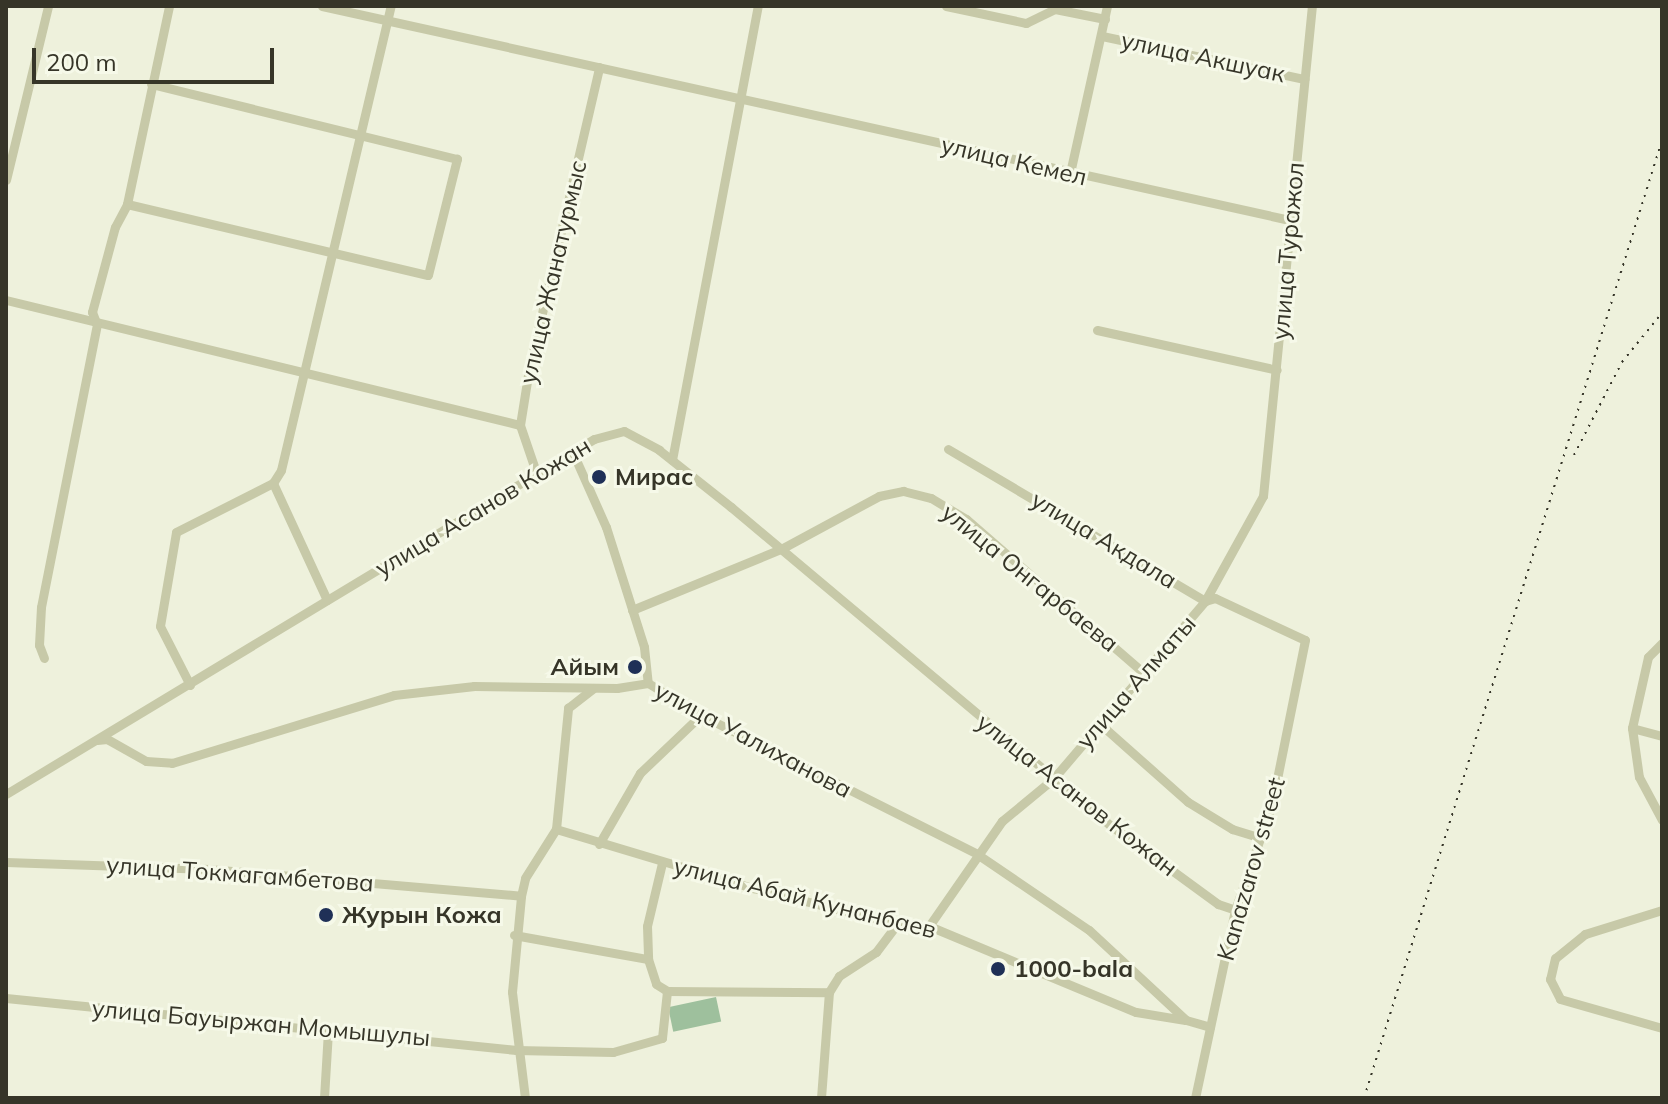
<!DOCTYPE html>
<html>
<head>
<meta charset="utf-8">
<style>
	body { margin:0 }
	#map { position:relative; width:1668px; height:1104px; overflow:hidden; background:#eef1dc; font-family:Mulish,sans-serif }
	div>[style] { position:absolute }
	.green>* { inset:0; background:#9ec09d; transform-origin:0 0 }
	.minor>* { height:9px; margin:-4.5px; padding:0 4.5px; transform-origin:4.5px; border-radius:4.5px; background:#c7c9a8 }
	.rail>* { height:2px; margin-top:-1px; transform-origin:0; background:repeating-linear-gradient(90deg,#363528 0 2px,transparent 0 8px) }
	.dots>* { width:22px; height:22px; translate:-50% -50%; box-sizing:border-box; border:4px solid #f6f9e9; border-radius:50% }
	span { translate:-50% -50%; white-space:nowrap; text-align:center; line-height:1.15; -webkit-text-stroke:6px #f6f9e9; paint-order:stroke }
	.street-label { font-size:24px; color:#363528 }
	.poi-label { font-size:24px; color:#363528; font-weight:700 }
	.left { translate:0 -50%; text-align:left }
	.right { translate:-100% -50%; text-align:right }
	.frame { position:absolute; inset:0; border:8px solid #363528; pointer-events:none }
	.scale { position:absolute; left:32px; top:48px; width:242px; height:36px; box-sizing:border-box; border:4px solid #363528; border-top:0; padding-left:10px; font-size:24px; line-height:28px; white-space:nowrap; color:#363528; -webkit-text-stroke:6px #f6f9e9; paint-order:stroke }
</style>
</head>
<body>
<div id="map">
	<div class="green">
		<div style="left:716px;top:997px;width:25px;height:49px;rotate:78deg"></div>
	</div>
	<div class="minor">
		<div style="left:322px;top:6px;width:991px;rotate:12.47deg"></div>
		<div style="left:946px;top:6px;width:82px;rotate:12deg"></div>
		<div style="left:1026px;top:23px;width:32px;rotate:-26deg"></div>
		<div style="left:1055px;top:9px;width:51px;rotate:11.3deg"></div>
		<div style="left:1102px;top:36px;width:207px;rotate:12deg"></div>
		<div style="left:1070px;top:173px;width:171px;rotate:-77.5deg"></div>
		<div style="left:6px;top:180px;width:179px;rotate:-76.4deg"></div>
		<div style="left:127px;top:204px;width:309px;rotate:13.3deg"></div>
		<div style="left:428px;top:275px;width:120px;rotate:-76deg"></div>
		<div style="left:457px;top:159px;width:315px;rotate:-166.2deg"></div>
		<div style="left:6px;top:300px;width:529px;rotate:13.67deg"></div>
		<div style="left:1097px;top:330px;width:184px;rotate:12.5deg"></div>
		<div style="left:948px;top:449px;width:299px;rotate:30.6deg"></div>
		<div style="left:1205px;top:601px;width:10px;rotate:-17deg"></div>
		<div style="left:1215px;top:598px;width:99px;rotate:25deg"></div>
		<div style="left:1305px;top:640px;width:167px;rotate:101.4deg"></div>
		<div style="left:1272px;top:804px;width:112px;rotate:109.2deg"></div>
		<div style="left:1235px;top:910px;width:192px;rotate:102deg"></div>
		<div style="left:573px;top:453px;width:81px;rotate:66deg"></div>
		<div style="left:606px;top:527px;width:126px;rotate:72.4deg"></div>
		<div style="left:644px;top:647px;width:36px;rotate:84deg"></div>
		<div style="left:672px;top:460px;width:462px;rotate:-79.3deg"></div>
		<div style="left:537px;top:475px;width:53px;rotate:-108.8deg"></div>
		<div style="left:520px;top:425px;width:57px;rotate:-80.9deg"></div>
		<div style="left:529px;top:369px;width:310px;rotate:-76.9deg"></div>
		<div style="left:327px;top:600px;width:129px;rotate:-114.8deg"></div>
		<div style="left:273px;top:483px;width:15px;rotate:-58deg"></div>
		<div style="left:281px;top:470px;width:477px;rotate:-76.7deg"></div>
		<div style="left:632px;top:610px;width:161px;rotate:-22.3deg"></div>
		<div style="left:781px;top:549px;width:111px;rotate:-28.4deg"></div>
		<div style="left:879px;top:496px;width:25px;rotate:-12deg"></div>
		<div style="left:903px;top:491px;width:29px;rotate:14deg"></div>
		<div style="left:931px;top:498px;width:41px;rotate:31deg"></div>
		<div style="left:966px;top:519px;width:237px;rotate:40.9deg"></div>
		<div style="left:1662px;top:643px;width:20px;rotate:135deg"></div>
		<div style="left:1648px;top:657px;width:73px;rotate:102.7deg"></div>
		<div style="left:1632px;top:728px;width:49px;rotate:81.9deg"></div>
		<div style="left:1639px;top:777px;width:49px;rotate:61.9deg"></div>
		<div style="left:44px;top:658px;width:14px;rotate:-111deg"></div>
		<div style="left:39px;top:645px;width:38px;rotate:-87deg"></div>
		<div style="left:41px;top:607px;width:288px;rotate:-78.8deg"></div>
		<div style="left:97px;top:325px;width:14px;rotate:-111deg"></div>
		<div style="left:92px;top:312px;width:88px;rotate:-74.9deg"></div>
		<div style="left:115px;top:227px;width:26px;rotate:-62deg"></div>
		<div style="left:127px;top:204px;width:202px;rotate:-78deg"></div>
		<div style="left:190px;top:685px;width:66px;rotate:-117deg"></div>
		<div style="left:160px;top:626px;width:95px;rotate:-80.3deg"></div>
		<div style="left:176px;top:532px;width:109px;rotate:-26.8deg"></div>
		<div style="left:1099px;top:723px;width:119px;rotate:41.6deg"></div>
		<div style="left:1188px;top:802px;width:52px;rotate:31.5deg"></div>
		<div style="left:1232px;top:829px;width:28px;rotate:17deg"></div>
		<div style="left:1632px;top:728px;width:31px;rotate:15deg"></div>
		<div style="left:97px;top:740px;width:10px;rotate:-6deg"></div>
		<div style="left:107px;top:739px;width:45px;rotate:29.4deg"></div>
		<div style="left:146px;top:761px;width:26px;rotate:4deg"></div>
		<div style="left:172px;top:763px;width:232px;rotate:-17deg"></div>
		<div style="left:394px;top:695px;width:81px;rotate:-6.4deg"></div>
		<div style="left:474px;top:686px;width:143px;rotate:0.8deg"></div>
		<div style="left:617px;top:688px;width:31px;rotate:-9deg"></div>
		<div style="left:648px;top:683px;width:62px;rotate:31.1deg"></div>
		<div style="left:701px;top:715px;width:309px;rotate:26.7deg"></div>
		<div style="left:977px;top:854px;width:135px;rotate:34.2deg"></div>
		<div style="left:1089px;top:930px;width:132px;rotate:42.9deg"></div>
		<div style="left:1186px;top:1020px;width:25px;rotate:16deg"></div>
		<div style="left:6px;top:794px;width:687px;rotate:-31.12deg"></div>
		<div style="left:594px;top:439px;width:31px;rotate:-15deg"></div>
		<div style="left:624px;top:431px;width:40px;rotate:28deg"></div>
		<div style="left:659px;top:450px;width:92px;rotate:38.4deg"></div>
		<div style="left:731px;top:507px;width:495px;rotate:40deg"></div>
		<div style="left:1110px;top:825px;width:134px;rotate:36.2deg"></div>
		<div style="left:1218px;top:904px;width:18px;rotate:19deg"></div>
		<div style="left:556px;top:829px;width:206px;rotate:16.7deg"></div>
		<div style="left:753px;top:888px;width:148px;rotate:14deg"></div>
		<div style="left:897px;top:924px;width:32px;rotate:4deg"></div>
		<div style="left:929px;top:926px;width:224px;rotate:22.6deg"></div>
		<div style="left:1136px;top:1012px;width:50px;rotate:9.3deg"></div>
		<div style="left:599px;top:844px;width:82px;rotate:-60deg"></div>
		<div style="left:640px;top:773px;width:84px;rotate:-43.6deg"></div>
		<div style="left:6px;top:862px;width:203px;rotate:2deg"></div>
		<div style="left:209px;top:869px;width:313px;rotate:4.9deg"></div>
		<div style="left:662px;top:863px;width:65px;rotate:103.4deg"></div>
		<div style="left:647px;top:926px;width:33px;rotate:88deg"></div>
		<div style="left:648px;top:959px;width:26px;rotate:72deg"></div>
		<div style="left:656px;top:984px;width:13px;rotate:32deg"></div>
		<div style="left:1662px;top:910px;width:81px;rotate:162.7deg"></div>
		<div style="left:1585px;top:934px;width:38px;rotate:141deg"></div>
		<div style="left:1555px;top:958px;width:22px;rotate:103deg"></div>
		<div style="left:1550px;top:979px;width:22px;rotate:63deg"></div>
		<div style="left:1560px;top:999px;width:106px;rotate:15.9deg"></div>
		<div style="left:929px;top:926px;width:128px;rotate:-55.2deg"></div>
		<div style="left:1002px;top:821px;width:66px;rotate:-39.5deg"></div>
		<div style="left:1053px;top:779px;width:234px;rotate:-49.5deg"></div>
		<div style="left:1205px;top:601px;width:120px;rotate:-61.1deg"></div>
		<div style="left:1263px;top:496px;width:492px;rotate:-84.3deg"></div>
		<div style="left:514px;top:935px;width:136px;rotate:10.2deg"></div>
		<div style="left:6px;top:998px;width:513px;rotate:5.82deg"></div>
		<div style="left:516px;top:1050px;width:97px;rotate:1.2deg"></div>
		<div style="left:613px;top:1052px;width:51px;rotate:-15.9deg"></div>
		<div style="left:662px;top:1038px;width:47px;rotate:-83.9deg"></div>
		<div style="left:667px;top:991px;width:162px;rotate:0.4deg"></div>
		<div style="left:324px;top:1098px;width:68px;rotate:-86.6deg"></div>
		<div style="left:525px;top:1098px;width:107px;rotate:-97deg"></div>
		<div style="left:512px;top:992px;width:96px;rotate:-84.6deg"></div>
		<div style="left:521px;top:896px;width:18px;rotate:-77deg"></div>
		<div style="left:525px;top:878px;width:58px;rotate:-57.7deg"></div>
		<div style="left:556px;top:829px;width:122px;rotate:-84.3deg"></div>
		<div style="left:568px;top:708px;width:31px;rotate:-38deg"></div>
		<div style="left:821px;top:1098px;width:106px;rotate:-85.7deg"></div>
		<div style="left:829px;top:992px;width:19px;rotate:-58deg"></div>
		<div style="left:839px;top:976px;width:44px;rotate:-33deg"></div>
		<div style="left:876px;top:952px;width:35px;rotate:-53deg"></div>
	</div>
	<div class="rail">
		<div style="left:1574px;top:455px;width:105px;rotate:-62.7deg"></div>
		<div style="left:1622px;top:362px;width:63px;rotate:-50.8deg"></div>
		<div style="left:1364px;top:1098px;width:1003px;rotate:-72.72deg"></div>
	</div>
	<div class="dots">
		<div style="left:599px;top:477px;background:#1f3057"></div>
		<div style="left:635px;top:667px;background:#1f3057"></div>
		<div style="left:326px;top:915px;background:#1f3057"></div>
		<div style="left:998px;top:969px;background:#1f3057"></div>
	</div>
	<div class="street-label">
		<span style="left:1203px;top:57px;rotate:12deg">улица Акшуак</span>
		<span style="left:1014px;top:161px;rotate:13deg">улица Кемел</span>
		<span style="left:1288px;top:251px;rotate:-85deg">улица Туражол</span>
		<span style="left:553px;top:272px;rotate:-77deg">улица Жанатурмыс</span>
		<span style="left:483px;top:507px;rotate:-31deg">улица Асанов Кожан</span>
		<span style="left:1104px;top:540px;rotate:31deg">улица Акдала</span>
		<span style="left:1030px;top:578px;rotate:39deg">улица Онгарбаева</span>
		<span style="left:1136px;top:682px;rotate:-49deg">улица Алматы</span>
		<span style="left:753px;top:740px;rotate:28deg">улица Уалиханова</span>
		<span style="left:1077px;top:795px;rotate:38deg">улица Асанов Кожан</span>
		<span style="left:1251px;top:869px;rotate:-74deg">Kanazarov street</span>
		<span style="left:240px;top:874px;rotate:4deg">улица Токмагамбетова</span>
		<span style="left:805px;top:898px;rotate:14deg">улица Абай Кунанбаев</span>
		<span style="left:261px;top:1023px;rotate:5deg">улица Бауыржан Момышулы</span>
	</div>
	<div class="poi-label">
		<span class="left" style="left:615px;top:477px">Мирас</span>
		<span class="right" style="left:619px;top:667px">Айым</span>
		<span class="left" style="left:342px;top:915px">Журын Кожа</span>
		<span class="left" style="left:1014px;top:969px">1000-bala</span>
	</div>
	<div class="frame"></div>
	<div class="scale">200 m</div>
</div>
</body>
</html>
